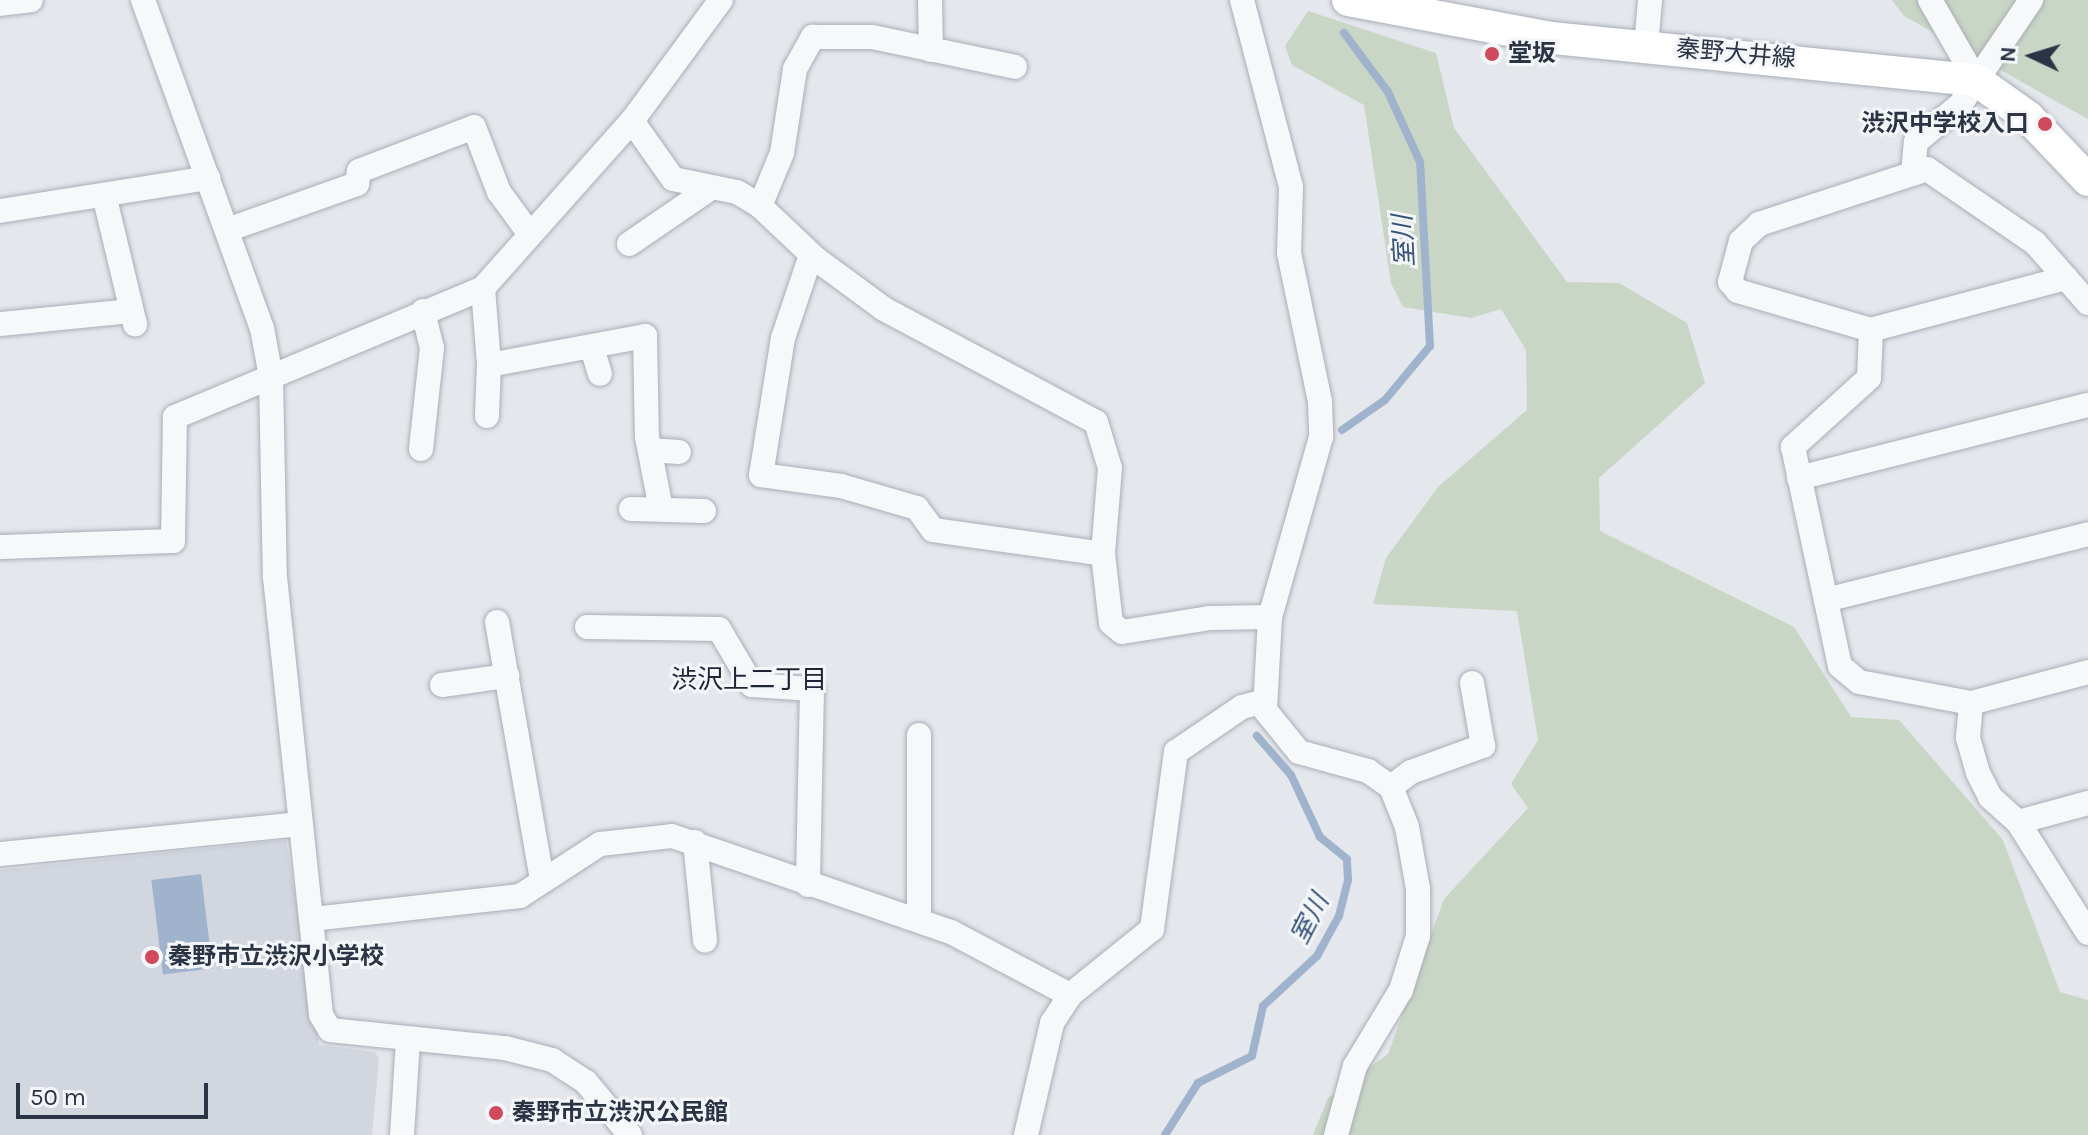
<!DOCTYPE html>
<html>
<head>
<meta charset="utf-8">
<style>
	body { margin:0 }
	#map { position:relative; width:2088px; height:1135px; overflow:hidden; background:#e4e7ec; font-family:Karla,"Noto Sans JP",sans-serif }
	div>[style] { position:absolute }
	.built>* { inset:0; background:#d2d6de }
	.green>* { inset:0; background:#c9d6c5 }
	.water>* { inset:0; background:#9fb4cc; transform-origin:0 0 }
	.stream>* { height:8px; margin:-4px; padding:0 4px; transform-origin:4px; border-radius:4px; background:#9fb4cc }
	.roads { filter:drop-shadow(0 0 2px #a9aeb7) drop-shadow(0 0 2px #a9aeb7) }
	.minor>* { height:24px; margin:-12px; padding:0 12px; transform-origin:12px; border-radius:12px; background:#f7f8fa }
	.major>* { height:32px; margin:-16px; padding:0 16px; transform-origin:16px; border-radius:16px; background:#fff }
	.dots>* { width:22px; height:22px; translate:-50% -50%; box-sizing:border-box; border:4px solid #f4f6f9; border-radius:50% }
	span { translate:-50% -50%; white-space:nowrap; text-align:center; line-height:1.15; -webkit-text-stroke:6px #f4f6f9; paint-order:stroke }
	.poi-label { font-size:24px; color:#2b3445; font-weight:700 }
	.left { translate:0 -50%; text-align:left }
	.right { translate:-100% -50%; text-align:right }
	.street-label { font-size:24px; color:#2b3445 }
	.water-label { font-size:26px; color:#34527a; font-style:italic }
	.neighbourhood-label { font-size:26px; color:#1d2536 }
	.north { position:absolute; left:1992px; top:16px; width:80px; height:80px; -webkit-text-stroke:6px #f4f6f9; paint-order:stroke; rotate:274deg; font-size:22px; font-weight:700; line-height:32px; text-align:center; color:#2b3445 }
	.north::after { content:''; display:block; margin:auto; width:28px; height:36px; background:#2b3445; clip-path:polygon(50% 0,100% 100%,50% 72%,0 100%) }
	.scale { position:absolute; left:16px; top:1083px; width:192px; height:36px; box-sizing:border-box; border:4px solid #2b3445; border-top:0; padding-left:10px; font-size:24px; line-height:28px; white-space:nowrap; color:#2b3445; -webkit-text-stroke:6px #f4f6f9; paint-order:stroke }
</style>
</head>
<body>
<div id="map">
	<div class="built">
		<div style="clip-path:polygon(286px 840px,319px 1045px,375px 1052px,379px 1059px,372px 1135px,0 1135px,0 870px)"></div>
	</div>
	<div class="green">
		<div style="clip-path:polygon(1892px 0,2088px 0,2088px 119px,1904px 16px)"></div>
		<div style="clip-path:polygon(1308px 11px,1436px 53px,1454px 128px,1567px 282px,1619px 283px,1687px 323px,1705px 383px,1599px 478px,1600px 531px,1794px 627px,1851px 717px,1899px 720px,2003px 840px,2060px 992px,2088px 1000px,2088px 1135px,1313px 1135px,1328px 1098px,1388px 1054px,1444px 899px,1528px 808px,1511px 784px,1538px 740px,1517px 611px,1373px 604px,1386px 558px,1438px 487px,1527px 410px,1526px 350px,1501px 309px,1471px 318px,1403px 307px,1391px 283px,1364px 105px,1292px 65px,1285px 46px)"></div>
	</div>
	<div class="water">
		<div style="left:201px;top:874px;width:95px;height:50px;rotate:83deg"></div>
	</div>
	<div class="stream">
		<div style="left:1342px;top:430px;width:52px;rotate:-34.9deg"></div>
		<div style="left:1385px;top:400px;width:70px;rotate:-50.2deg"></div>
		<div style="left:1430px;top:346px;width:184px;rotate:-93.1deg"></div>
		<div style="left:1420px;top:162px;width:77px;rotate:-114.6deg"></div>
		<div style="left:1388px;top:92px;width:74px;rotate:-126.7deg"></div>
		<div style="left:1165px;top:1135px;width:62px;rotate:-57.6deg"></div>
		<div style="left:1198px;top:1083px;width:60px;rotate:-26.6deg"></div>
		<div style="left:1252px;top:1056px;width:51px;rotate:-77.6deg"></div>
		<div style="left:1263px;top:1006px;width:74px;rotate:-42.8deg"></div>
		<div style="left:1317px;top:956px;width:46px;rotate:-61.2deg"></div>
		<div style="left:1339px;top:916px;width:37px;rotate:-76deg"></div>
		<div style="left:1348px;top:880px;width:21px;rotate:-93deg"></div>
		<div style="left:1347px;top:859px;width:35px;rotate:-141deg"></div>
		<div style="left:1320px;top:837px;width:68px;rotate:-115.1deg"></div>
		<div style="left:1291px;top:775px;width:52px;rotate:-131.1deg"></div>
	</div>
	<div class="roads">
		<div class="minor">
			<div style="left:143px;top:0;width:349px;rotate:70.1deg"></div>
			<div style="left:262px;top:328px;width:50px;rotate:79.6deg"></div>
			<div style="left:271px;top:377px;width:200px;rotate:88.9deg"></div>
			<div style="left:275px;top:577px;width:440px;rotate:84deg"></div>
			<div style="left:321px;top:1015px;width:17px;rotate:59deg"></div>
			<div style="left:330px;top:1030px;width:176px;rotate:5.9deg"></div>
			<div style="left:505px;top:1048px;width:49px;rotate:14.3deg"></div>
			<div style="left:552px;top:1060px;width:40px;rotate:32.9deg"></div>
			<div style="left:586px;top:1082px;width:69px;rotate:50.3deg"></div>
			<div style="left:930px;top:0;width:50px;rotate:88.9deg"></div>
			<div style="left:1242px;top:0;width:193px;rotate:75.3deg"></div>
			<div style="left:1291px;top:187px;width:66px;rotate:91.7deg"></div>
			<div style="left:1289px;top:253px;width:151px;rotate:78.2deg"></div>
			<div style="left:1320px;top:401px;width:36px;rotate:88deg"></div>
			<div style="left:1321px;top:437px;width:187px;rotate:105.8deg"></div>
			<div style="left:1270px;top:617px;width:93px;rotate:93.1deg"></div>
			<div style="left:1265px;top:710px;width:54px;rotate:51deg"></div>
			<div style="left:1299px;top:752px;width:72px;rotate:15.4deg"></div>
			<div style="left:1368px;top:771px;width:28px;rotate:35deg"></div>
			<div style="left:1391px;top:787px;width:43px;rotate:68.2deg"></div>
			<div style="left:1407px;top:827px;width:63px;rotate:79.9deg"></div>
			<div style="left:1418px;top:889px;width:47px;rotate:90deg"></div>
			<div style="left:1418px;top:936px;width:57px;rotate:107.5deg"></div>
			<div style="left:1401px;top:990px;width:89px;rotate:121.2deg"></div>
			<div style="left:1355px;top:1066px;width:72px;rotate:105.4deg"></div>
			<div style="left:1930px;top:0;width:92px;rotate:60.1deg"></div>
			<div style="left:0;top:4px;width:31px;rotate:-7deg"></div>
			<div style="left:1646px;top:46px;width:46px;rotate:-85deg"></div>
			<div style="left:632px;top:121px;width:71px;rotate:54.7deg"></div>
			<div style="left:673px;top:179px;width:65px;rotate:11.5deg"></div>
			<div style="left:737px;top:192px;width:27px;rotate:31deg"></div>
			<div style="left:760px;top:206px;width:77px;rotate:43.4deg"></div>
			<div style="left:816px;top:259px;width:84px;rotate:36.3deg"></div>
			<div style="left:884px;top:309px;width:240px;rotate:28.1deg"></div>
			<div style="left:1096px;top:422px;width:48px;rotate:73.1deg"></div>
			<div style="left:1110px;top:468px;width:86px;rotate:94.7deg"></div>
			<div style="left:1103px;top:554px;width:69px;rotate:83.4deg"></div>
			<div style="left:1111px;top:623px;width:14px;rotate:39deg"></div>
			<div style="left:1122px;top:632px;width:88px;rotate:-9.1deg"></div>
			<div style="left:1209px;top:618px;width:61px;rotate:-0.9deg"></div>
			<div style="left:1913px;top:174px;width:32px;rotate:-85deg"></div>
			<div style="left:1916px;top:142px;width:57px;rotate:-40.1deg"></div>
			<div style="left:1960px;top:105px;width:127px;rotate:-55.9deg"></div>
			<div style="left:105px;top:199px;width:129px;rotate:76.5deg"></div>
			<div style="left:760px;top:206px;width:57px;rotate:-67.5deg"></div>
			<div style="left:782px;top:153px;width:85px;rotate:-81.2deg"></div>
			<div style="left:795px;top:69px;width:37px;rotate:-61deg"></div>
			<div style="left:813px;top:37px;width:59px"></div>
			<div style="left:872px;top:37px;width:146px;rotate:11.8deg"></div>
			<div style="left:0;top:211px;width:211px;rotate:-9deg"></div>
			<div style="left:227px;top:230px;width:138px;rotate:-19.5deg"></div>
			<div style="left:357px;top:184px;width:13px;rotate:-81deg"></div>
			<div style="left:359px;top:171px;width:123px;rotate:-20.9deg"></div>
			<div style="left:474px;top:127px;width:70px;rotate:69deg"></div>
			<div style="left:499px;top:192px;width:51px;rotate:53.8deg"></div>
			<div style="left:629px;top:244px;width:96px;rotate:-34.4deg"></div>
			<div style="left:811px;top:255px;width:88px;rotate:108.6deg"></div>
			<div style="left:783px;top:338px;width:139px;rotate:99.1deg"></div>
			<div style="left:761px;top:475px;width:81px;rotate:7.8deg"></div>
			<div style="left:841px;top:486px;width:79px;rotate:16.1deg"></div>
			<div style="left:917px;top:508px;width:27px;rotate:54deg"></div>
			<div style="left:933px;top:530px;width:172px;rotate:8deg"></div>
			<div style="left:2066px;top:278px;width:202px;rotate:165.1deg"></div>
			<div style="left:1871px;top:330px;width:139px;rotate:-163.7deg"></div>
			<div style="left:1738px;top:291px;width:12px;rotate:-132deg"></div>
			<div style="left:1730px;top:282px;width:42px;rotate:-75deg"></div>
			<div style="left:1741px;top:241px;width:25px;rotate:-43deg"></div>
			<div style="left:1759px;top:224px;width:177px;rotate:-18.1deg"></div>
			<div style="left:1927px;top:169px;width:131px;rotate:34.4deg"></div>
			<div style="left:2035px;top:243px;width:47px;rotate:48.5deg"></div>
			<div style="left:2066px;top:278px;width:33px;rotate:49deg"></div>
			<div style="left:483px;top:288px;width:77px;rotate:85.5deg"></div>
			<div style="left:489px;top:365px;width:159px;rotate:-10.5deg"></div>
			<div style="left:645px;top:336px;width:101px;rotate:88.9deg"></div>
			<div style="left:647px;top:437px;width:73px;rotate:79deg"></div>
			<div style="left:0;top:324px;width:132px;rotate:-5.7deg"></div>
			<div style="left:1871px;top:330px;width:48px;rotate:92.4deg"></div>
			<div style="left:1869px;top:378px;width:103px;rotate:137.8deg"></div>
			<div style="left:1793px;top:447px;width:224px;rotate:77.9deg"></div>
			<div style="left:1840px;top:666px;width:25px;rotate:40deg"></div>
			<div style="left:1859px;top:682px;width:114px;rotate:10.6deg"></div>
			<div style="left:1971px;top:703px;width:121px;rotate:-14.8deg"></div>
			<div style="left:592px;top:348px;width:27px;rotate:73deg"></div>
			<div style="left:487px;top:416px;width:51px;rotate:-87.8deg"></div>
			<div style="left:421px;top:449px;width:102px;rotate:-83.8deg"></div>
			<div style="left:432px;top:348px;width:38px;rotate:-104deg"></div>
			<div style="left:650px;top:450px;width:29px;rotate:4deg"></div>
			<div style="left:1799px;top:478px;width:298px;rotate:-14.2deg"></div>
			<div style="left:631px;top:509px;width:73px;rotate:1.6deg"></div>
			<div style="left:0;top:547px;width:173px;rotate:-2deg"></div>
			<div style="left:173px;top:541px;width:124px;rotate:-89.1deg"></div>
			<div style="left:175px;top:417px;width:334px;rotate:-22.7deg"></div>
			<div style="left:483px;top:288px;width:224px;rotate:-48.3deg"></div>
			<div style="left:632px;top:121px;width:150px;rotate:-53.7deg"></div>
			<div style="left:1826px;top:600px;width:270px;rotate:-14.1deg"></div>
			<div style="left:497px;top:622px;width:261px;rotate:80.1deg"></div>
			<div style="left:587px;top:627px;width:132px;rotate:0.9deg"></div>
			<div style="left:719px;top:629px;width:65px;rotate:59.5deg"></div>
			<div style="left:752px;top:685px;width:60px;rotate:3.8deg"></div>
			<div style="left:812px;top:689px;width:196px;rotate:91.2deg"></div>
			<div style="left:442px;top:685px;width:66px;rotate:-7.9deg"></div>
			<div style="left:1971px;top:703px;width:35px;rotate:95deg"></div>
			<div style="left:1968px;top:738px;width:36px;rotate:74deg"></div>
			<div style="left:1978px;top:773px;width:27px;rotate:63deg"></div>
			<div style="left:1990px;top:797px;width:38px;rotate:42deg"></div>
			<div style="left:2018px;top:822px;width:131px;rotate:57.8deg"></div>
			<div style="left:1391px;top:787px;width:25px;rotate:-37deg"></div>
			<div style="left:1411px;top:772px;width:77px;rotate:-19.9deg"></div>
			<div style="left:1483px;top:746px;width:64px;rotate:-99.9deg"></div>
			<div style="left:2018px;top:822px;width:73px;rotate:-15.2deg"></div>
			<div style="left:695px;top:842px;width:99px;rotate:84.2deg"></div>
			<div style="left:0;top:854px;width:300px;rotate:-5.7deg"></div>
			<div style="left:312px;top:919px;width:209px;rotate:-6.3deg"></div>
			<div style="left:520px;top:896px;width:95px;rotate:-33deg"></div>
			<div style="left:600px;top:844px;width:72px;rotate:-6.3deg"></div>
			<div style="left:672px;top:836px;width:295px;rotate:19deg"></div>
			<div style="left:951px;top:932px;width:135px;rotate:27.9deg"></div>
			<div style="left:919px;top:920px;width:185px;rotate:-90deg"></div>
			<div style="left:402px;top:1135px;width:96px;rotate:-86.4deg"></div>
			<div style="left:1026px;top:1135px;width:115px;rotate:-76.9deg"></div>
			<div style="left:1052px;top:1023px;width:33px;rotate:-57deg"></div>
			<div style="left:1070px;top:995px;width:105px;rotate:-38.8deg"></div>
			<div style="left:1152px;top:929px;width:179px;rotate:-82.3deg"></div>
			<div style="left:1176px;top:752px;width:80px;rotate:-34.3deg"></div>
			<div style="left:1242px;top:707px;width:23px;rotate:-15deg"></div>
		</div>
		<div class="major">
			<div style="left:1348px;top:0;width:208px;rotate:10.6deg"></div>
			<div style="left:1552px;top:38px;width:426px;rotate:5.7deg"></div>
			<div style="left:1976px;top:80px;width:64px;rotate:35.4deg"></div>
			<div style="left:2028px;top:117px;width:87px;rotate:46.4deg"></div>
		</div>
	</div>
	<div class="dots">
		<div style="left:1492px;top:54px;background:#d1495b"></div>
		<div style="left:2045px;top:124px;background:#d1495b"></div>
		<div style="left:152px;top:957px;background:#d1495b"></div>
		<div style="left:496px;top:1113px;background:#d1495b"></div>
	</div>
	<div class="poi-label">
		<span class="left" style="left:1508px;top:54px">堂坂</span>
		<span class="right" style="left:2029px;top:124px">渋沢中学校入口</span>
		<span class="left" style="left:168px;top:957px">秦野市立渋沢小学校</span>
		<span class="left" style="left:512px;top:1113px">秦野市立渋沢公民館</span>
	</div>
	<div class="street-label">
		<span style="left:1736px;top:54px;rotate:5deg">秦野大井線</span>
	</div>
	<div class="water-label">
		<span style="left:1404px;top:241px;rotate:-93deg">室川</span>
		<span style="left:1310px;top:919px;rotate:-63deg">室川</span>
	</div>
	<div class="neighbourhood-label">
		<span style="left:749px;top:680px">渋沢上二丁目</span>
	</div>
	<div class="north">N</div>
	<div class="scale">50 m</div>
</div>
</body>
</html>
